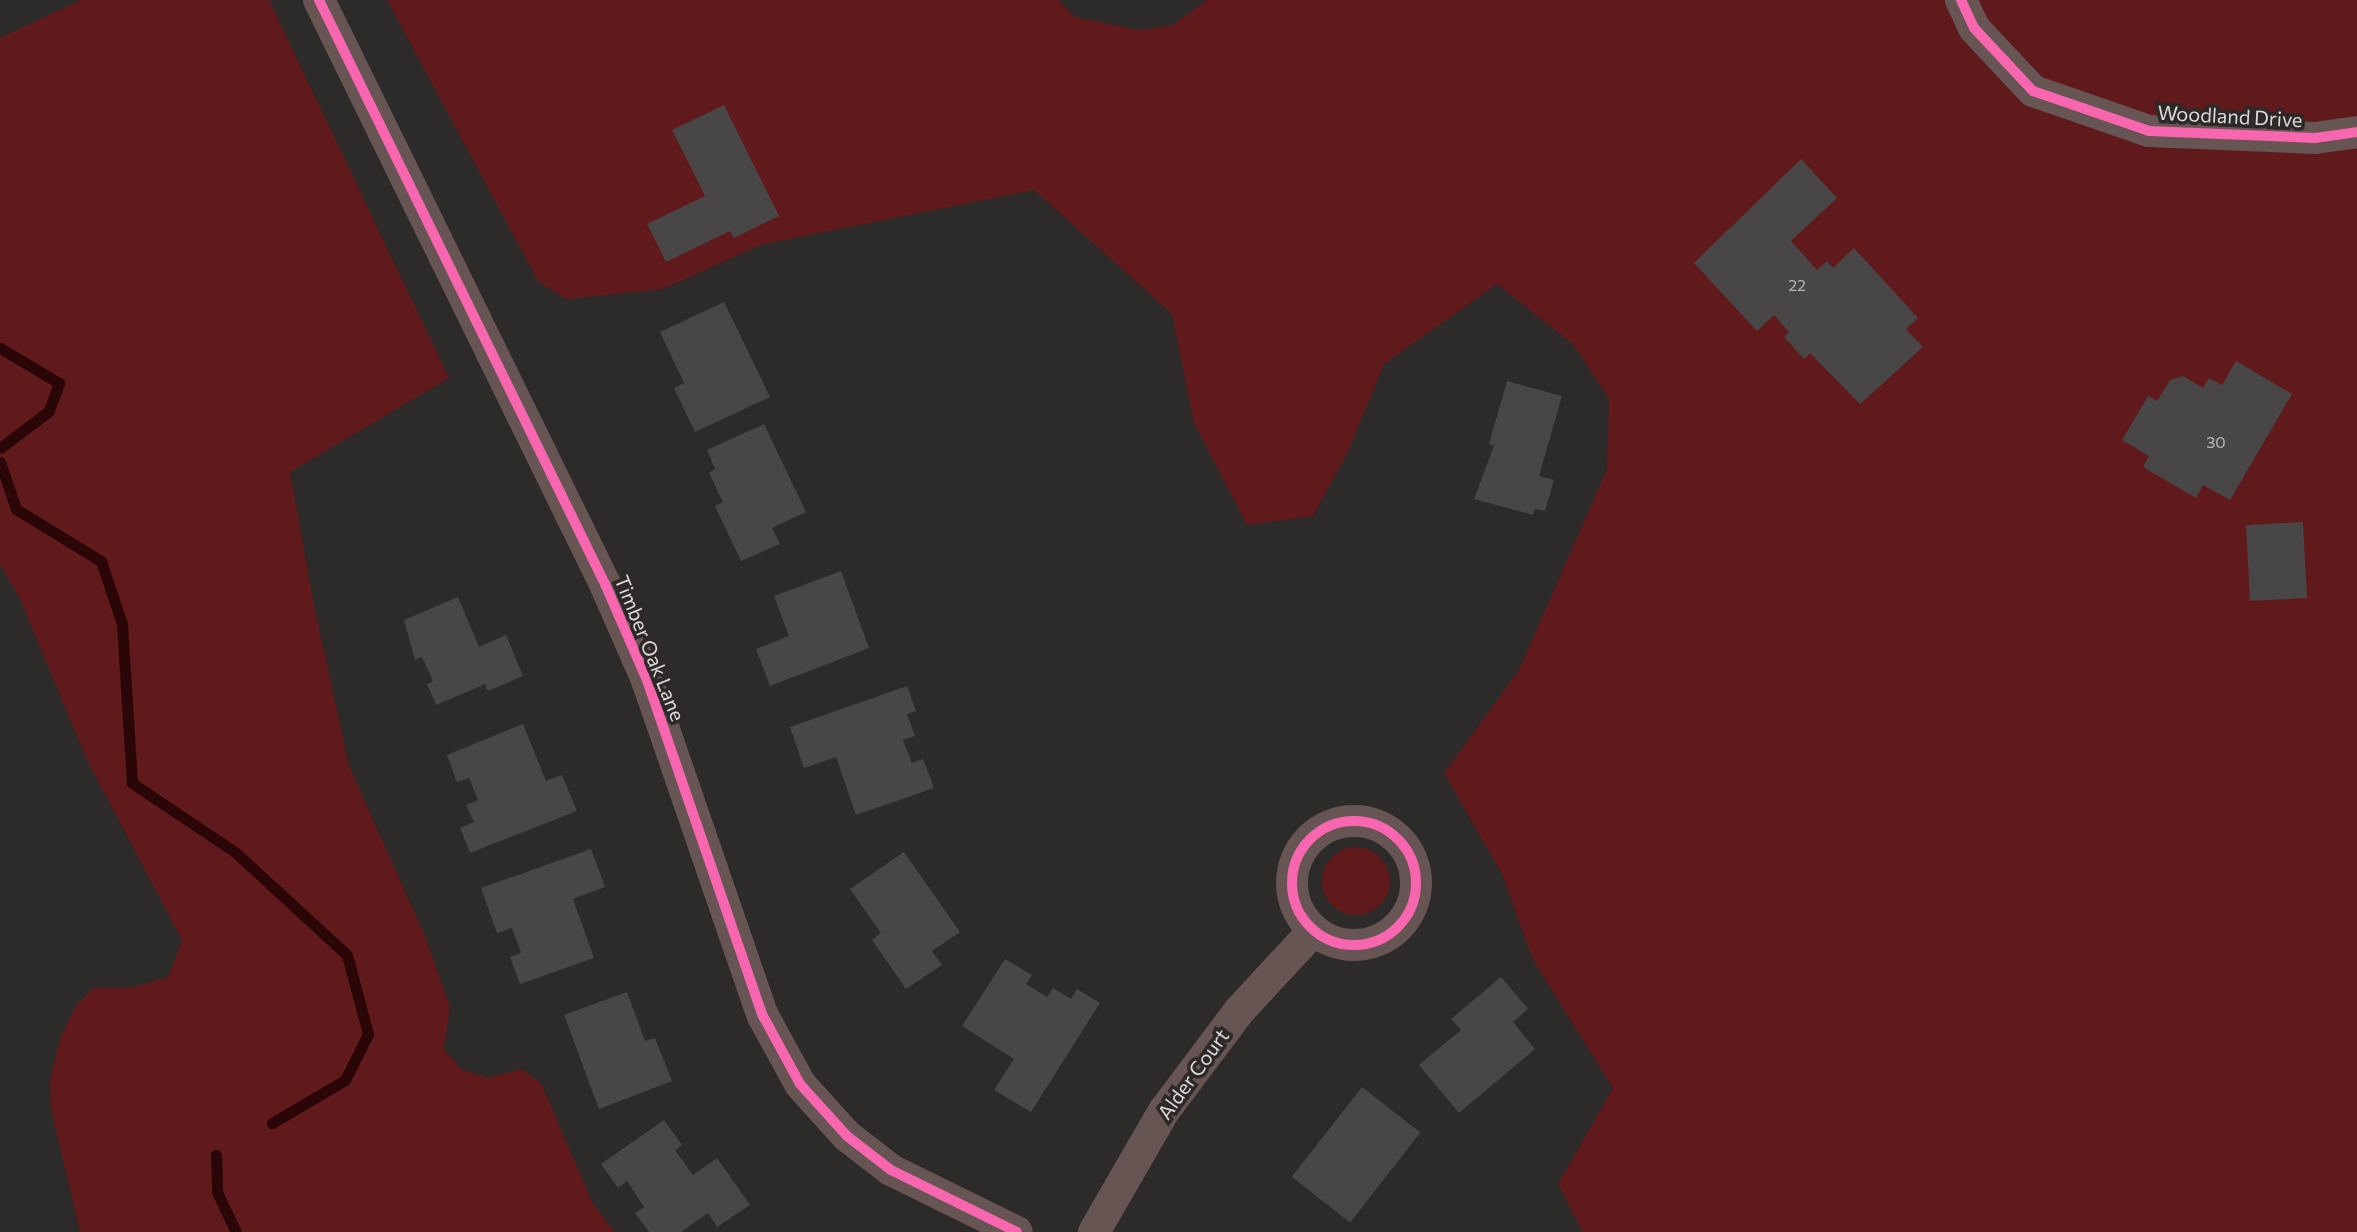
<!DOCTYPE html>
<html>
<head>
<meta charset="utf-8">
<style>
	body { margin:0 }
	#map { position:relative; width:2357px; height:1232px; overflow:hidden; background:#2d2a2a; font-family:Commissioner,sans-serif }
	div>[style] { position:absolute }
	.green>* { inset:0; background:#601a1b }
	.round { border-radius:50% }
	.stream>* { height:11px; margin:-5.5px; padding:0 5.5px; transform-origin:5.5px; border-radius:5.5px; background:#2b0607 }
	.building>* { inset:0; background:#484646; transform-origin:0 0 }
	.street>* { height:32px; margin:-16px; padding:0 16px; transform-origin:16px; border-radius:16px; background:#675554 }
	.street>.ring { margin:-16px; padding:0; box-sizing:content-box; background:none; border:32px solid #675554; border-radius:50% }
	.cycleway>* { height:10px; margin:-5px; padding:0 5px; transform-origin:5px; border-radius:5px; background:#f766af }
	.cycleway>.ring { margin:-5px; padding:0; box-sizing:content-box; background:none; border:10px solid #f766af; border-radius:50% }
	span { translate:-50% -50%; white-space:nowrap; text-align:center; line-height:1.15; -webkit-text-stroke:7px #2e2929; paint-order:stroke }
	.number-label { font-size:16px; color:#b8b5b5 }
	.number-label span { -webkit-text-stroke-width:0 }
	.street-label { font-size:20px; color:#dddada }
</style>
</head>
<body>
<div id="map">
	<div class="green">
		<div style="clip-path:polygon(81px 0,269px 0,449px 378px,290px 472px,314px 605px,349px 766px,425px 936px,450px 1007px,444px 1049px,461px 1069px,488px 1078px,521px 1069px,541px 1083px,593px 1204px,615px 1232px,80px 1232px,51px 1109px,50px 1080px,60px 1039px,76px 1006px,93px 988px,134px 987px,168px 977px,182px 940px,87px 760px,20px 599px,0 564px,0 38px)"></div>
		<div style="clip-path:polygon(387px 0,1059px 0,1074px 17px,1139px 30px,1173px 25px,1207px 0,2357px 0,2357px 1232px,1583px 1232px,1558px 1184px,1613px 1088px,1533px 960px,1502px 874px,1444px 773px,1519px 670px,1607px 469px,1609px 399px,1574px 345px,1497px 284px,1384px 364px,1348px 451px,1313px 516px,1247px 525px,1194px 423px,1172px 314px,1034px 190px,760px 245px,663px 289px,566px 299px,538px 281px)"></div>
		<div class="round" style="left:1322px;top:847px;width:68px;height:68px"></div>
	</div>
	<div class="stream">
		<div style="left:0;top:348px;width:69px;rotate:30.7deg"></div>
		<div style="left:59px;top:383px;width:30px;rotate:110deg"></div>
		<div style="left:49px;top:411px;width:61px;rotate:142.9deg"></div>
		<div style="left:0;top:462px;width:50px;rotate:71.2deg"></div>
		<div style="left:16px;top:509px;width:100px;rotate:31.5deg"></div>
		<div style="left:101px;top:561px;width:66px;rotate:71.6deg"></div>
		<div style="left:122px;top:624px;width:159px;rotate:86.4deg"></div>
		<div style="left:132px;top:783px;width:124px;rotate:33.8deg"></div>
		<div style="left:235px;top:852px;width:152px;rotate:42.6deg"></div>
		<div style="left:347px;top:955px;width:82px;rotate:75.1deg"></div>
		<div style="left:368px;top:1034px;width:51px;rotate:116.6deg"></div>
		<div style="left:345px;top:1080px;width:85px;rotate:149.5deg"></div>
		<div style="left:216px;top:1155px;width:37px;rotate:88deg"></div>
		<div style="left:217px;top:1192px;width:44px;rotate:64.6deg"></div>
	</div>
	<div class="building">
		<div style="clip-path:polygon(724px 105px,779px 216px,734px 238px,730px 231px,666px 262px,647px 224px,705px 196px,672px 130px)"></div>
		<div style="clip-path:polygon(1801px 159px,1837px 198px,1791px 241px,1817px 270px,1827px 261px,1833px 268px,1854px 248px,1918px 318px,1906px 329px,1923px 347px,1860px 404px,1810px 353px,1804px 359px,1784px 337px,1789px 332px,1774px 315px,1757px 331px,1694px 263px)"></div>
		<div style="clip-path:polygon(724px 302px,770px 397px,695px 432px,674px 388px,684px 383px,660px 332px)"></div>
		<div style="clip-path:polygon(2236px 361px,2292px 394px,2230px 500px,2203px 485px,2196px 498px,2143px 467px,2149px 456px,2122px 440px,2148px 396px,2157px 401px,2170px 380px,2183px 376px,2203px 388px,2209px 378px,2222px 385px)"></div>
		<div style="clip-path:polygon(1507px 381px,1562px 396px,1539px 476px,1554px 480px,1545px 511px,1535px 509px,1533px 515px,1474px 499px,1494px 446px,1489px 444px)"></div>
		<div style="clip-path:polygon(764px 424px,806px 512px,772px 528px,780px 544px,741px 561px,715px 506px,723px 502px,709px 473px,715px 469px,707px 450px)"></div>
		<div style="left:2303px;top:522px;width:76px;height:57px;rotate:87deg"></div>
		<div style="clip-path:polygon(841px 571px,869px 648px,770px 686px,756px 649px,789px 636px,774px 596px)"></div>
		<div style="clip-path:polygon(458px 597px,479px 647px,506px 635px,523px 676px,488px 691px,485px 684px,436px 705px,427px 684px,433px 681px,422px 657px,415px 660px,404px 620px)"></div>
		<div style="clip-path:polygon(907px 686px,916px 711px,907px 714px,915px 736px,903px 740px,912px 763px,923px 759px,934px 788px,856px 815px,836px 757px,804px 768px,790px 727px)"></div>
		<div style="clip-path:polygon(523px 724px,546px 781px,562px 775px,577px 811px,470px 853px,460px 828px,474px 822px,466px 805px,478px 800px,469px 778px,457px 782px,447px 755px)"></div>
		<div style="clip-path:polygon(591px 849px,605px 887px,573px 899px,594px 958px,520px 984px,510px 957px,521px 953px,512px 928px,497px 933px,481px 888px)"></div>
		<div style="clip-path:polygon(904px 852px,960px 932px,932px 951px,942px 965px,906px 989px,872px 940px,881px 933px,850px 889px)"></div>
		<div style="clip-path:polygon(1005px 959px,1032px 975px,1026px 984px,1047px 997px,1053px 988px,1071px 999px,1077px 989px,1100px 1003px,1031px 1112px,994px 1090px,1014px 1059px,962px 1026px)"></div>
		<div style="clip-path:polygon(1501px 977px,1528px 1009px,1513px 1022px,1535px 1049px,1459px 1113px,1419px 1065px,1461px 1030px,1451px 1019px)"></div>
		<div style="clip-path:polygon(627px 992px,645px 1041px,655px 1038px,672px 1081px,599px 1109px,564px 1015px)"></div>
		<div style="left:1362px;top:1087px;width:74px;height:114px;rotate:38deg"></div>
		<div style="clip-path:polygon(664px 1120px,682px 1145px,675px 1150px,693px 1175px,717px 1158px,750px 1205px,717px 1227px,708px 1213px,681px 1232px,649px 1232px,635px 1213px,644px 1207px,627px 1181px,618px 1188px,601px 1164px)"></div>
	</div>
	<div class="street">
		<div style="left:319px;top:0;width:650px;rotate:63.91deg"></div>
		<div style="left:605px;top:584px;width:105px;rotate:66.4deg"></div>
		<div style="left:647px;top:680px;width:355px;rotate:71deg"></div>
		<div style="left:763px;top:1016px;width:77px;rotate:61.4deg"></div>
		<div style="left:800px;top:1084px;width:70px;rotate:47.9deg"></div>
		<div style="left:847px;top:1136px;width:56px;rotate:37.7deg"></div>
		<div style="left:891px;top:1170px;width:140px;rotate:26.2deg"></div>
		<div style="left:1961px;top:0;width:31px;rotate:65deg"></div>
		<div style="left:1974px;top:28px;width:86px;rotate:46.9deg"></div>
		<div style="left:2033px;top:91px;width:123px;rotate:19deg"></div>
		<div style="left:2149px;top:131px;width:166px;rotate:2.4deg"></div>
		<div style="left:2315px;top:138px;width:42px;rotate:-8.1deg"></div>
		<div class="ring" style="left:1292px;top:821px;width:92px;height:92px"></div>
		<div style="left:1094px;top:1232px;width:140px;rotate:-60deg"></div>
		<div style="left:1164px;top:1111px;width:125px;rotate:-53.1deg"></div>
		<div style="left:1239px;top:1011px;width:109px;rotate:-47.2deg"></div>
	</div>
	<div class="cycleway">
		<div style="left:319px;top:0;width:650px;rotate:63.91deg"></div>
		<div style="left:605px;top:584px;width:105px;rotate:66.4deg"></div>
		<div style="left:647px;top:680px;width:355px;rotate:71deg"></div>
		<div style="left:763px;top:1016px;width:77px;rotate:61.4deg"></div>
		<div style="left:800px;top:1084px;width:70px;rotate:47.9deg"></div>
		<div style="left:847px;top:1136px;width:56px;rotate:37.7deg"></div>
		<div style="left:891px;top:1170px;width:140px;rotate:26.2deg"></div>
		<div style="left:1961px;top:0;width:31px;rotate:65deg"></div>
		<div style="left:1974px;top:28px;width:86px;rotate:46.9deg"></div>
		<div style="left:2033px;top:91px;width:123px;rotate:19deg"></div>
		<div style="left:2149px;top:131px;width:166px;rotate:2.4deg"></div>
		<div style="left:2315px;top:138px;width:42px;rotate:-8.1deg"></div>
		<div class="ring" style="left:1292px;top:821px;width:114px;height:114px"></div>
	</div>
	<div class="number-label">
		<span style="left:1797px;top:285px">22</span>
		<span style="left:2216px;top:442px">30</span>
	</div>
	<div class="street-label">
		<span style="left:2230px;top:116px;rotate:3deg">Woodland Drive</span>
		<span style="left:650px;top:648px;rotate:68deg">Timber Oak Lane</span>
		<span style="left:1193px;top:1074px;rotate:-54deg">Alder Court</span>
	</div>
</div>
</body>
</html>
